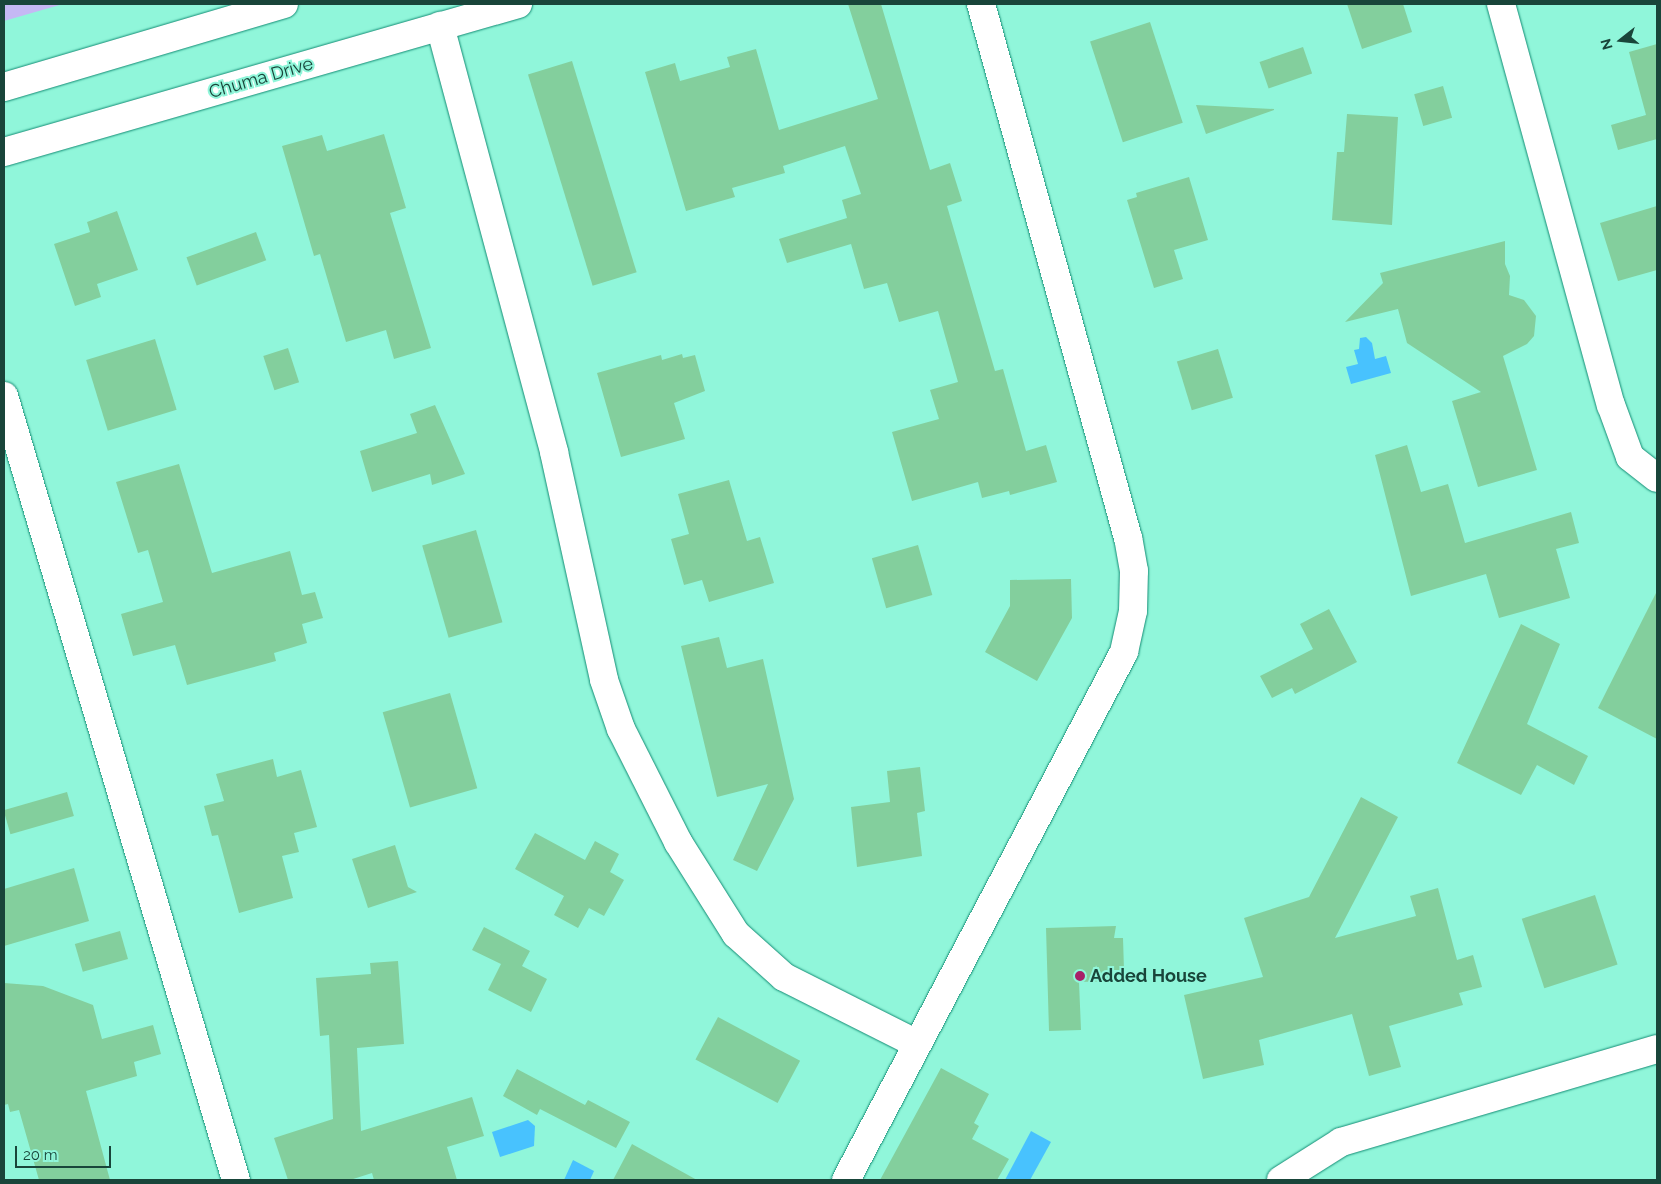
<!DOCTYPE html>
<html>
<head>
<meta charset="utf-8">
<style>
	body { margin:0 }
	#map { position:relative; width:1661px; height:1184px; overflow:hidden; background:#90f6da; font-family:Raleway,sans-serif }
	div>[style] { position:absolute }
	.green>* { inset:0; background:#c5b8f4 }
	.water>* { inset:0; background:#48c2fe }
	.building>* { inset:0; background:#83cf9d; transform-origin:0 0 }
	.roads { filter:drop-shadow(0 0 1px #138c74) drop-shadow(0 0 1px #138c74) }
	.minor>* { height:28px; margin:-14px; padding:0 14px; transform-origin:14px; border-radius:14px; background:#fff }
	.major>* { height:28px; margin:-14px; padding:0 14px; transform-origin:14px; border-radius:14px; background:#fff }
	.dots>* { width:14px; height:14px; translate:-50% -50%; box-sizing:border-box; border:2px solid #90f6da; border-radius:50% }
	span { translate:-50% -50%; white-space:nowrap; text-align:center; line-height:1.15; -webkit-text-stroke:4px #90f6da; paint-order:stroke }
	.street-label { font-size:18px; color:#19453a }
	.poi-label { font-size:18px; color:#19453a; font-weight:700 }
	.left { translate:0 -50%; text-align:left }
	.frame { position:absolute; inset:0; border:5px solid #19453a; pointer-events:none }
	.north { position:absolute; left:1596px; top:15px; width:50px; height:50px; -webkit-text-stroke:4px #90f6da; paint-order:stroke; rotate:254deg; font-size:14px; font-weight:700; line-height:20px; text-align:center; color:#19453a }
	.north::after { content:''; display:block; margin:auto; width:18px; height:22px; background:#19453a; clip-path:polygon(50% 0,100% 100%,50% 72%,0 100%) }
	.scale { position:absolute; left:15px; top:1146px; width:96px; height:22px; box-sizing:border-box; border:2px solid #19453a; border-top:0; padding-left:6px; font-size:15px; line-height:18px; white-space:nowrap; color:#19453a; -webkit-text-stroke:4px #90f6da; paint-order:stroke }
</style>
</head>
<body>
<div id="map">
	<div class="green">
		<div style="clip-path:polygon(4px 4px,63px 4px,4px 21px)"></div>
	</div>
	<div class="water">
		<div style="clip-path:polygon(1366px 337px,1372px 343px,1375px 359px,1386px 356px,1391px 373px,1351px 384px,1346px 367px,1358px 364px,1354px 350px,1359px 349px,1360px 338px)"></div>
		<div style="clip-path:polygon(528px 1120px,535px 1126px,534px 1146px,500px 1157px,492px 1132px)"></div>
		<div style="clip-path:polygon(1031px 1131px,1051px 1142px,1030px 1180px,1005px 1180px)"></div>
		<div style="clip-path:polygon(573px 1160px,594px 1171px,590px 1180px,564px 1180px)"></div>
	</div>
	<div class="building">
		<div style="clip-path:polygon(848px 4px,881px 4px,930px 170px,950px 163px,962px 201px,947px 206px,995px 371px,1003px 369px,1026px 451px,1046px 445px,1057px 482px,1010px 495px,1009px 491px,982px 498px,978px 482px,912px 501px,892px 432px,939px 419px,930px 390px,958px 382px,938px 311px,899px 322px,887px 283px,864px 289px,851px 244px,787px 263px,779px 239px,847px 218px,842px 200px,861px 194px,845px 146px,783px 166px,785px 173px,732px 188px,735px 197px,686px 211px,645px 72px,675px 63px,680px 81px,730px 67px,727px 57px,756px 49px,779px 130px,878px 99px)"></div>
		<div style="clip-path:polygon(1347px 4px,1403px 4px,1412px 32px,1362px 49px)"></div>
		<div style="left:1150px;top:22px;width:106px;height:63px;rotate:72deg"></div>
		<div style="clip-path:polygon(1657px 44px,1657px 139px,1618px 150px,1611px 125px,1646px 115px,1629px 52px)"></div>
		<div style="left:1303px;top:47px;width:28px;height:46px;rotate:71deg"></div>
		<div style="left:572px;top:61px;width:221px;height:46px;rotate:73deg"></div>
		<div style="left:1443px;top:86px;width:33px;height:30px;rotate:74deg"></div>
		<div style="clip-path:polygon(1196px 105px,1274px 109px,1274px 110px,1206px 134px)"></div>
		<div style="clip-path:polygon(1347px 114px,1398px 117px,1392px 225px,1332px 220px,1337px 152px,1344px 152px)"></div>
		<div style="clip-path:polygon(384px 134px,406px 208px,390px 213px,431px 348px,394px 359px,386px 330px,346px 342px,320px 254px,314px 256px,282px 146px,322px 135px,327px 151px)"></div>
		<div style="clip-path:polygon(1189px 177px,1208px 240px,1174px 250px,1183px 279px,1154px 288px,1127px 200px,1137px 197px,1136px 193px)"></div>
		<div style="clip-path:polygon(1657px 206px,1657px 270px,1618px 281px,1600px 223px)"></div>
		<div style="clip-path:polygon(117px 211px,138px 270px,97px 284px,101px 297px,75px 306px,54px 244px,90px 232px,87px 222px)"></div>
		<div style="left:256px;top:232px;width:30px;height:74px;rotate:70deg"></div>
		<div style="clip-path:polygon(1505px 241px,1505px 264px,1510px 276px,1509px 295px,1524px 300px,1536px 316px,1534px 336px,1527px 344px,1503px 356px,1537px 470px,1478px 487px,1452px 401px,1481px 392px,1407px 343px,1398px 309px,1345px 322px,1383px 283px,1380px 273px)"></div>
		<div style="left:155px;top:339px;width:74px;height:72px;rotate:73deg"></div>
		<div style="left:288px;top:348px;width:36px;height:26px;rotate:72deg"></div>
		<div style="left:1218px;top:349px;width:51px;height:43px;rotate:73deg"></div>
		<div style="clip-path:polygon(682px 354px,683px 358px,695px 355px,705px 391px,674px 403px,685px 439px,621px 457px,597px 373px,661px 355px,662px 360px)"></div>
		<div style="clip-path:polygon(435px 405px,465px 474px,432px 485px,430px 474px,372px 492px,360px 451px,417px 433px,410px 414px)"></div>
		<div style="clip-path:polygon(1407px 445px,1421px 492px,1448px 484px,1465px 543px,1571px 512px,1579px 543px,1556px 549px,1570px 598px,1499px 618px,1486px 574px,1411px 596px,1375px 455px)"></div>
		<div style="clip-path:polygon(179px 464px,212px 573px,290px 551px,302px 595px,315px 592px,323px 618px,302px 624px,307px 643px,274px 653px,276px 661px,187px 685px,175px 645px,133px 656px,121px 614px,163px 602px,148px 550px,138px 553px,116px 482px)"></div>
		<div style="clip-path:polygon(729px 480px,747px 541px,760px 537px,774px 583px,709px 602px,702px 580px,684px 585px,671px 539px,689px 534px,678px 494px)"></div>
		<div style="left:476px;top:530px;width:96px;height:56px;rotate:74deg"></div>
		<div style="left:918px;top:545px;width:52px;height:48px;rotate:74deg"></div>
		<div style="clip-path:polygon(1071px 579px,1072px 618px,1037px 681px,985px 652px,1010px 606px,1010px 580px)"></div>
		<div style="clip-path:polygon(1657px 591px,1657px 739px,1598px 708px)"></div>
		<div style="clip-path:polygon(1329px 609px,1357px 662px,1295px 694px,1292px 688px,1272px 698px,1260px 676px,1313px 649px,1300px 624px)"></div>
		<div style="clip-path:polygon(1521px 624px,1560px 644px,1527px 724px,1588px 756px,1574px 785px,1537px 765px,1521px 795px,1457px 763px)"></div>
		<div style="clip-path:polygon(719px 637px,727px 668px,763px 659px,794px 799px,757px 871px,733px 860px,768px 784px,717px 797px,681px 646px)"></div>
		<div style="left:450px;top:693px;width:99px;height:70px;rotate:74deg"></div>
		<div style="clip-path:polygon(273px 759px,277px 777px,301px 770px,317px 827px,294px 833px,299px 852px,282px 856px,293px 898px,239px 913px,218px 835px,212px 836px,204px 806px,224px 801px,216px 774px)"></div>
		<div style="clip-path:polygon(920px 767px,925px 811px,917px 813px,922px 856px,857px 867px,851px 807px,890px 802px,887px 771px)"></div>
		<div style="left:67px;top:792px;width:25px;height:66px;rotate:74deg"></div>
		<div style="clip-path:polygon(1361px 797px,1398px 817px,1335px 938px,1416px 916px,1410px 896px,1438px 888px,1457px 960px,1473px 955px,1482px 987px,1459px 993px,1463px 1005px,1389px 1026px,1401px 1067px,1369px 1076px,1352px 1014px,1259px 1040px,1264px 1065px,1203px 1079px,1184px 995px,1263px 977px,1244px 918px,1309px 897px)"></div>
		<div style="clip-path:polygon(535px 833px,585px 860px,595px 841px,619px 854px,610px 872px,624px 880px,604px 916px,589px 908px,578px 928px,554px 915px,564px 896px,515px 869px)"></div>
		<div style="clip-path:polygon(395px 845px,408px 887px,417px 892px,368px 908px,352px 859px)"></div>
		<div style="clip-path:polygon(74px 868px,89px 921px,4px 946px,4px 889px)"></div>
		<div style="left:1595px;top:895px;width:73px;height:77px;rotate:72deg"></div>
		<div style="clip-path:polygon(1116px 926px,1114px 938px,1123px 938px,1124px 970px,1112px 970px,1112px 981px,1079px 982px,1081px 1030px,1049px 1031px,1046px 928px)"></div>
		<div style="clip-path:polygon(484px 927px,530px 951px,522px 966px,547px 979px,531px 1012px,488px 990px,501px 964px,472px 950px)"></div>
		<div style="left:120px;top:931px;width:29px;height:47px;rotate:74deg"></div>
		<div style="clip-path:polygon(398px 961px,404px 1044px,357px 1048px,361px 1131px,472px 1097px,484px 1136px,447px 1147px,457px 1180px,374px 1180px,372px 1173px,350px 1180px,288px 1180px,274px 1138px,333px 1119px,329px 1035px,320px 1036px,316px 978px,371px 974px,370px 963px)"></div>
		<div style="clip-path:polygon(4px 983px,43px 986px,93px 1005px,102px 1039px,153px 1025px,161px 1054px,134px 1062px,137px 1076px,86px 1091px,110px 1180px,39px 1180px,19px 1110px,10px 1112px,8px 1104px,4px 1105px)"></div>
		<div style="left:718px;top:1017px;width:93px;height:48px;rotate:28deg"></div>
		<div style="clip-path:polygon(941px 1068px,989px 1094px,974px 1123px,979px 1126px,972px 1139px,1009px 1159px,997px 1180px,880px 1180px)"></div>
		<div style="clip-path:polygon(517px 1069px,585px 1105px,588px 1100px,630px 1122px,616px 1148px,540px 1109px,537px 1115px,503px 1096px)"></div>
		<div style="clip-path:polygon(632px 1144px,697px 1180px,613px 1180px)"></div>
	</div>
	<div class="roads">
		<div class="minor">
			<div style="left:1501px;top:4px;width:416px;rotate:74.7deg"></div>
			<div style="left:1611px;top:405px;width:55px;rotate:69.9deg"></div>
			<div style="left:1630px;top:457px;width:34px;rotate:38deg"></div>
			<div style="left:440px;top:26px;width:441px;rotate:75deg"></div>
			<div style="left:554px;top:452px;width:233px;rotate:77.6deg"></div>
			<div style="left:604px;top:680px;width:52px;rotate:70.9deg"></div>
			<div style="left:621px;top:729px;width:127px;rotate:63.2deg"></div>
			<div style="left:678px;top:842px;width:109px;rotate:57.8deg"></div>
			<div style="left:736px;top:934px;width:64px;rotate:41.9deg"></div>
			<div style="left:784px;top:977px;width:149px;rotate:26.7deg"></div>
			<div style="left:4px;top:396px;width:818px;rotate:73.52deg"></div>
			<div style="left:846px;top:1180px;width:597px;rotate:-62.23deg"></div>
			<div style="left:1124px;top:652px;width:42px;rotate:-77.6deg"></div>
			<div style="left:1133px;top:611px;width:40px;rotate:-88.6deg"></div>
			<div style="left:1134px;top:571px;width:34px;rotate:-100deg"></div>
			<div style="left:1128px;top:538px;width:554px;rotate:-105.39deg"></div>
			<div style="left:1281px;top:1180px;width:71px;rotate:-32.3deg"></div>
			<div style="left:1341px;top:1142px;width:329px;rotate:-16.4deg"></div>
		</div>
		<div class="major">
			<div style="left:4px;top:87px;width:292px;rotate:-16.5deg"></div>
			<div style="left:4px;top:152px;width:535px;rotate:-16.06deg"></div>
		</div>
	</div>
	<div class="dots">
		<div style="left:1080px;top:976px;background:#a82068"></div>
	</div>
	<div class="street-label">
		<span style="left:261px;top:78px;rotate:-16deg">Chuma Drive</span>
	</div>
	<div class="poi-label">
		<span class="left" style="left:1090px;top:976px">Added House</span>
	</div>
	<div class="frame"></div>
	<div class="north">N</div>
	<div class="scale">20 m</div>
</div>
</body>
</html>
